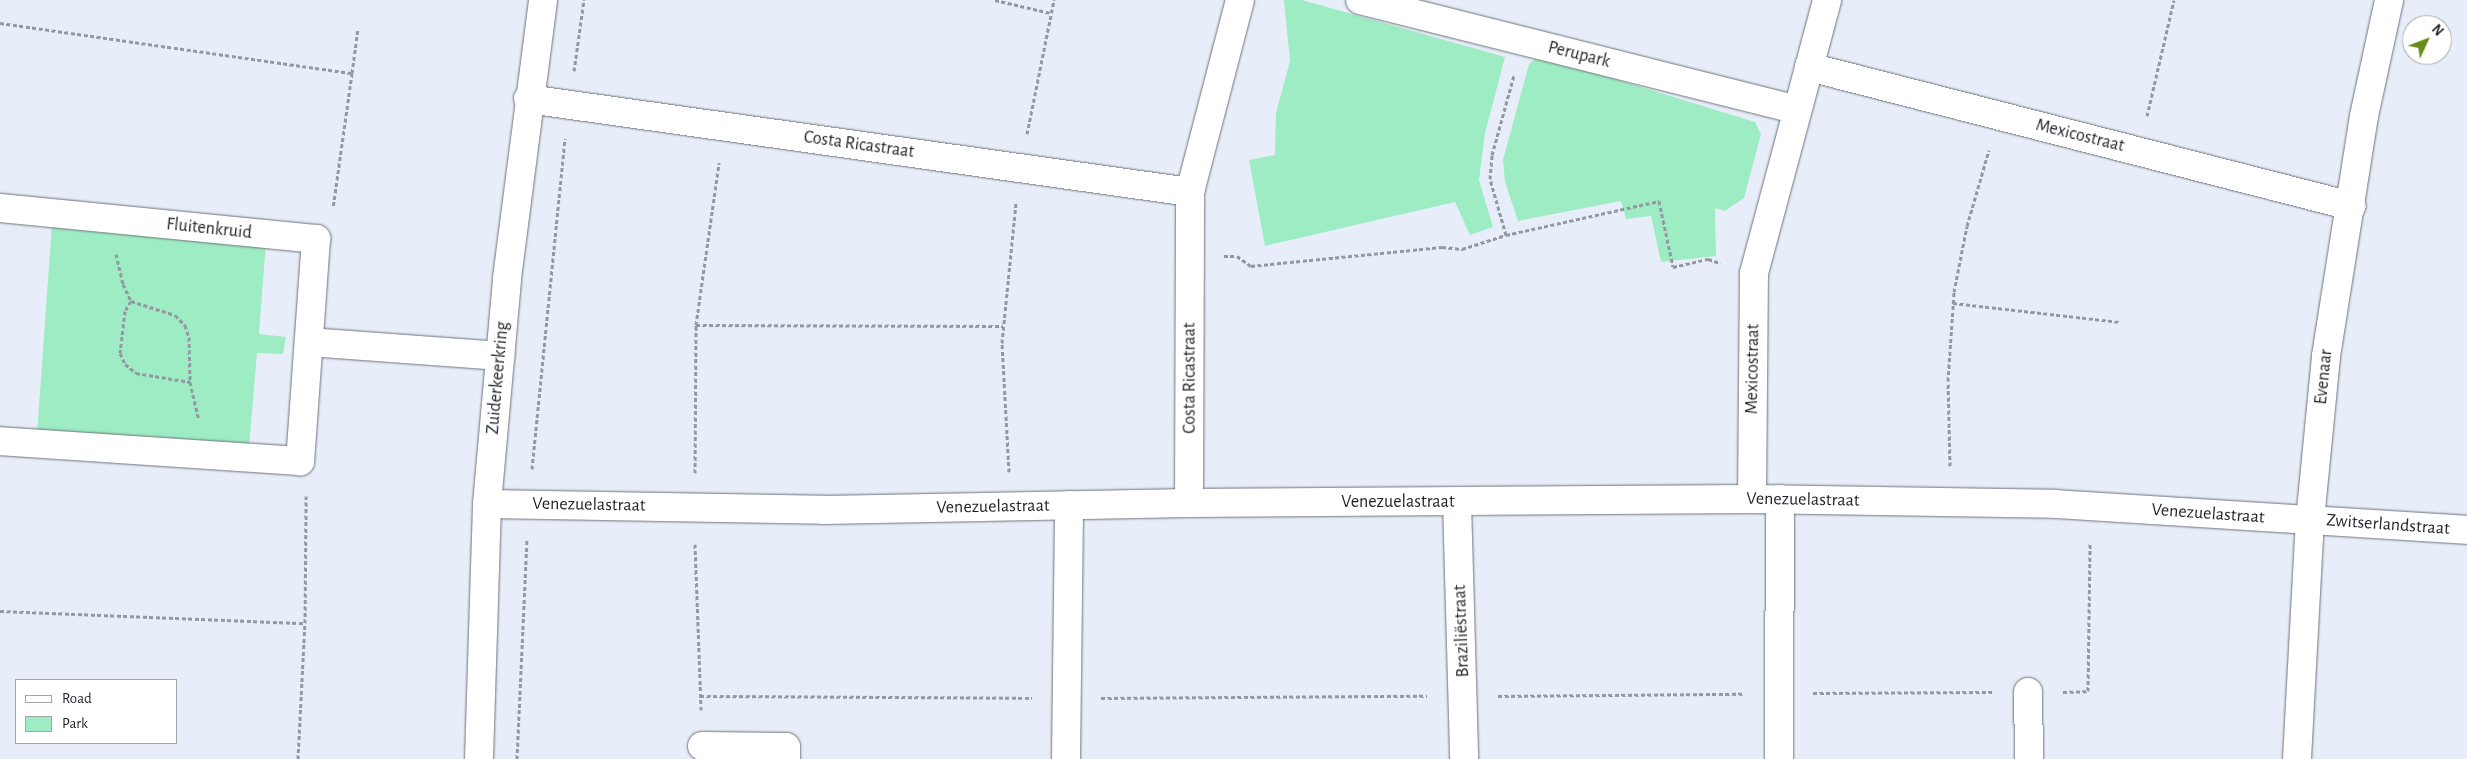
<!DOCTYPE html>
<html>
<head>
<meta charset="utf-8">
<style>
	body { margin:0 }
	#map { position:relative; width:2467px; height:759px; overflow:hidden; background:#e8eef9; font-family:"Alegreya Sans",sans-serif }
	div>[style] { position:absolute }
	.green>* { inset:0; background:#9eecc4 }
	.path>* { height:3px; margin-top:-1.5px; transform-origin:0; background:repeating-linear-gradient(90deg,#9498a0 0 4px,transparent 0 6.5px) }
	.roads { filter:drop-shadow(0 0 1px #6d727c) drop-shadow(0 0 1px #6d727c) }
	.pedestrian>* { height:28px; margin:-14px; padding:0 14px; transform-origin:14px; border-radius:14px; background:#fff }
	.minor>* { height:28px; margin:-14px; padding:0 14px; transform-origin:14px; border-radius:14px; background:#fff }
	span { translate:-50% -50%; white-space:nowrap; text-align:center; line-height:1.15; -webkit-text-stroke:5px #fff; paint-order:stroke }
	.street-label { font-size:18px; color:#1f2125 }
	.legend { position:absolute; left:15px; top:679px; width:162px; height:65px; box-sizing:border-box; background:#fff; border:1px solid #a5a6a8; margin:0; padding:6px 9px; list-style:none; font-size:15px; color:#1f2125 }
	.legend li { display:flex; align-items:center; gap:10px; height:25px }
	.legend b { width:25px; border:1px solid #a5a6a8 }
	.north { position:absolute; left:2402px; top:15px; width:50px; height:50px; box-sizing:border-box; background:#fff; border:1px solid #a5a6a8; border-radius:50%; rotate:47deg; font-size:14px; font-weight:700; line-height:20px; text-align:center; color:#1f2125 }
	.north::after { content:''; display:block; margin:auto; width:18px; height:22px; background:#688c15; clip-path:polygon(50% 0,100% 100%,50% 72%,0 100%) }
</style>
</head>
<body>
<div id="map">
	<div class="green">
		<div style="clip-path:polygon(1284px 0,1302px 0,1505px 57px,1485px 133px,1479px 180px,1493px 227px,1470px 235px,1455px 202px,1265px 246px,1249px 160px,1275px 155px,1276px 113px,1290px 61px)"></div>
		<div style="clip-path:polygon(1540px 56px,1755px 122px,1761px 134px,1744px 198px,1725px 211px,1715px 208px,1716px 256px,1661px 262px,1651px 216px,1626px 219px,1621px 201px,1518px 221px,1505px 182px,1503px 160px,1529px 64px)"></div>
		<div style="clip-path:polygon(52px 223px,266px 243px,259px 334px,286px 337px,283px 354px,257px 353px,249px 448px,37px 434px)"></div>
	</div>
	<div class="path">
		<div style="left:995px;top:0;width:57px;rotate:13.1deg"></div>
		<div style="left:0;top:23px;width:356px;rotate:8.1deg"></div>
		<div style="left:352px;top:73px;width:136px;rotate:98deg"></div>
		<div style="left:574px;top:71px;width:72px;rotate:-82deg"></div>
		<div style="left:352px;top:73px;width:45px;rotate:-82.4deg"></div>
		<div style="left:2147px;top:116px;width:119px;rotate:-76.9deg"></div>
		<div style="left:1027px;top:134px;width:137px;rotate:-78.6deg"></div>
		<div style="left:1506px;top:235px;width:58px;rotate:-105.9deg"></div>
		<div style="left:1490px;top:179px;width:24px;rotate:-85deg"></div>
		<div style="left:1492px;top:155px;width:83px;rotate:-74.6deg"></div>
		<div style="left:116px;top:254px;width:31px;rotate:77deg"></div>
		<div style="left:123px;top:284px;width:19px;rotate:65deg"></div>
		<div style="left:131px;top:301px;width:12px;rotate:121deg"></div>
		<div style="left:125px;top:311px;width:42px;rotate:96.8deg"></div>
		<div style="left:120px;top:353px;width:12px;rotate:66deg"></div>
		<div style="left:125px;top:364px;width:14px;rotate:39deg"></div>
		<div style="left:136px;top:373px;width:55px;rotate:9.5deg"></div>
		<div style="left:1224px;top:256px;width:13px"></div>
		<div style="left:1237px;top:256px;width:17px;rotate:36deg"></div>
		<div style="left:1251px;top:266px;width:192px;rotate:-5.7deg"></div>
		<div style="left:1442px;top:247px;width:20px;rotate:6deg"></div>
		<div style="left:1462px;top:249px;width:46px;rotate:-17.7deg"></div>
		<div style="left:1506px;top:235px;width:157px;rotate:-12.5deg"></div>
		<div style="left:1659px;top:201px;width:67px;rotate:78deg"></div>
		<div style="left:1673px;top:267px;width:36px;rotate:-13deg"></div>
		<div style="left:1708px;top:259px;width:13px;rotate:18deg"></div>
		<div style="left:131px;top:301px;width:46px;rotate:17.7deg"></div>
		<div style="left:175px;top:315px;width:14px;rotate:45deg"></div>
		<div style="left:185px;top:325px;width:13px;rotate:72deg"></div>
		<div style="left:189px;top:337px;width:45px;rotate:88.7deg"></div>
		<div style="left:190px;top:382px;width:37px;rotate:77deg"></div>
		<div style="left:1953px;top:303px;width:169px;rotate:6.5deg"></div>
		<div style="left:696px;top:325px;width:164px;rotate:-81.9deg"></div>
		<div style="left:1950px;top:466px;width:85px;rotate:-91.3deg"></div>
		<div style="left:1948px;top:381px;width:89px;rotate:-86.1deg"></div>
		<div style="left:1954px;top:292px;width:67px;rotate:-78.9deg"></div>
		<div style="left:1967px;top:226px;width:79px;rotate:-73.9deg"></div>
		<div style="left:532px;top:469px;width:332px;rotate:-84.3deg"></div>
		<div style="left:1009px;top:472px;width:129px;rotate:-93.1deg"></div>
		<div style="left:1002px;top:343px;width:142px;rotate:-84.3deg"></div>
		<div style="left:695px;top:473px;width:148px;rotate:-89.6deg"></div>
		<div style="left:696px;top:325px;width:307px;rotate:0.2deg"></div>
		<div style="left:695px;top:544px;width:166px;rotate:87.9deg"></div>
		<div style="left:0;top:611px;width:305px;rotate:2.3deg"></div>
		<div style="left:305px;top:623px;width:127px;rotate:-89.5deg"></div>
		<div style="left:2063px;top:692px;width:25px;rotate:-2deg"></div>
		<div style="left:2088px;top:691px;width:149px;rotate:-89.2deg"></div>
		<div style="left:1813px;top:693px;width:179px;rotate:-0.3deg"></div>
		<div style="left:700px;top:696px;width:332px;rotate:0.3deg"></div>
		<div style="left:1498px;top:696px;width:247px;rotate:-0.5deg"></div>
		<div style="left:1101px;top:698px;width:326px;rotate:-0.4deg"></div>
		<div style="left:298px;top:759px;width:136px;rotate:-87.1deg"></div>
		<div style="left:517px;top:759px;width:219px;rotate:-87.4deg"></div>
	</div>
	<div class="roads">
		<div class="pedestrian">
			<div style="left:1360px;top:0;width:451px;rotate:14.1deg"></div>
			<div style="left:1066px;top:759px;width:254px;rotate:-89.3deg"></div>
			<div style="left:1779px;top:759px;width:260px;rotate:-89.8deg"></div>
		</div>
		<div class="minor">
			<div style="left:1809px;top:67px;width:560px;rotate:14.38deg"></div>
			<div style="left:528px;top:99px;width:669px;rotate:8deg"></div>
			<div style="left:0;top:208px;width:318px;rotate:5.6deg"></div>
			<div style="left:316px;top:239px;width:223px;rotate:94.1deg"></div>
			<div style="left:300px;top:461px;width:301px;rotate:-176.2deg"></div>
			<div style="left:309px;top:342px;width:192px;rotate:4.2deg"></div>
			<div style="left:1752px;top:499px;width:226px;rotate:-89.5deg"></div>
			<div style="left:1754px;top:273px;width:283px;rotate:-75deg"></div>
			<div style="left:1457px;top:502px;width:257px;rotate:88.4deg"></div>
			<div style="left:1189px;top:503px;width:311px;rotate:-89.8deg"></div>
			<div style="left:1190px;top:192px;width:198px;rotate:-75.4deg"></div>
			<div style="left:487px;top:504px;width:336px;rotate:1deg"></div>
			<div style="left:823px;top:510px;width:366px;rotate:-1.1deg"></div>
			<div style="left:1189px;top:503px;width:563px;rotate:-0.41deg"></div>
			<div style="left:1752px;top:499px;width:303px;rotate:0.9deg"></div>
			<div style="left:2055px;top:504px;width:413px;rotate:3.6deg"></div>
			<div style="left:2028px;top:692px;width:67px;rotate:89.1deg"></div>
			<div style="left:702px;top:746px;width:84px;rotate:0.7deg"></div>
			<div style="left:786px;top:747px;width:12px;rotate:90deg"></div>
			<div style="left:479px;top:759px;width:255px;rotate:-88.2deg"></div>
			<div style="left:487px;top:504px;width:227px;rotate:-84.9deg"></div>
			<div style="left:507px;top:278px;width:280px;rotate:-82.6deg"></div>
			<div style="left:2297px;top:759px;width:239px;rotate:-86.9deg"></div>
			<div style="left:2310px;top:520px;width:165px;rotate:-84.4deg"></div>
			<div style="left:2326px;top:356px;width:243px;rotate:-81deg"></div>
			<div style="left:2364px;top:116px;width:119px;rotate:-77.8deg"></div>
		</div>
	</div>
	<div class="street-label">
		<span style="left:1579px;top:55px;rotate:14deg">Perupark</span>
		<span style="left:2080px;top:136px;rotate:14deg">Mexicostraat</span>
		<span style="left:859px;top:145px;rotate:8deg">Costa Ricastraat</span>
		<span style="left:209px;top:229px;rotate:6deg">Fluitenkruid</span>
		<span style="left:1753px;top:369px;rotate:-89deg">Mexicostraat</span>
		<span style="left:2324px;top:377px;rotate:-84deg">Evenaar</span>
		<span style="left:498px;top:378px;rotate:-85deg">Zuiderkeerkring</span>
		<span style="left:1190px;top:378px;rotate:-90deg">Costa Ricastraat</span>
		<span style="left:1803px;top:500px;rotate:1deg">Venezuelastraat</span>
		<span style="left:1398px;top:502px">Venezuelastraat</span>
		<span style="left:589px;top:505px;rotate:1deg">Venezuelastraat</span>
		<span style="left:993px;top:507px;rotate:-1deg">Venezuelastraat</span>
		<span style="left:2208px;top:514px;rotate:4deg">Venezuelastraat</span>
		<span style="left:2388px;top:525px;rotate:4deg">Zwitserlandstraat</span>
		<span style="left:1462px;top:631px;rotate:-92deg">Braziliëstraat</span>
	</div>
	<ul class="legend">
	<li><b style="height:6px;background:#fff"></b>Road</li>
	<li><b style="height:14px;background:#9eecc4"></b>Park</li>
	</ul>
	<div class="north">N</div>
</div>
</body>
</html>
